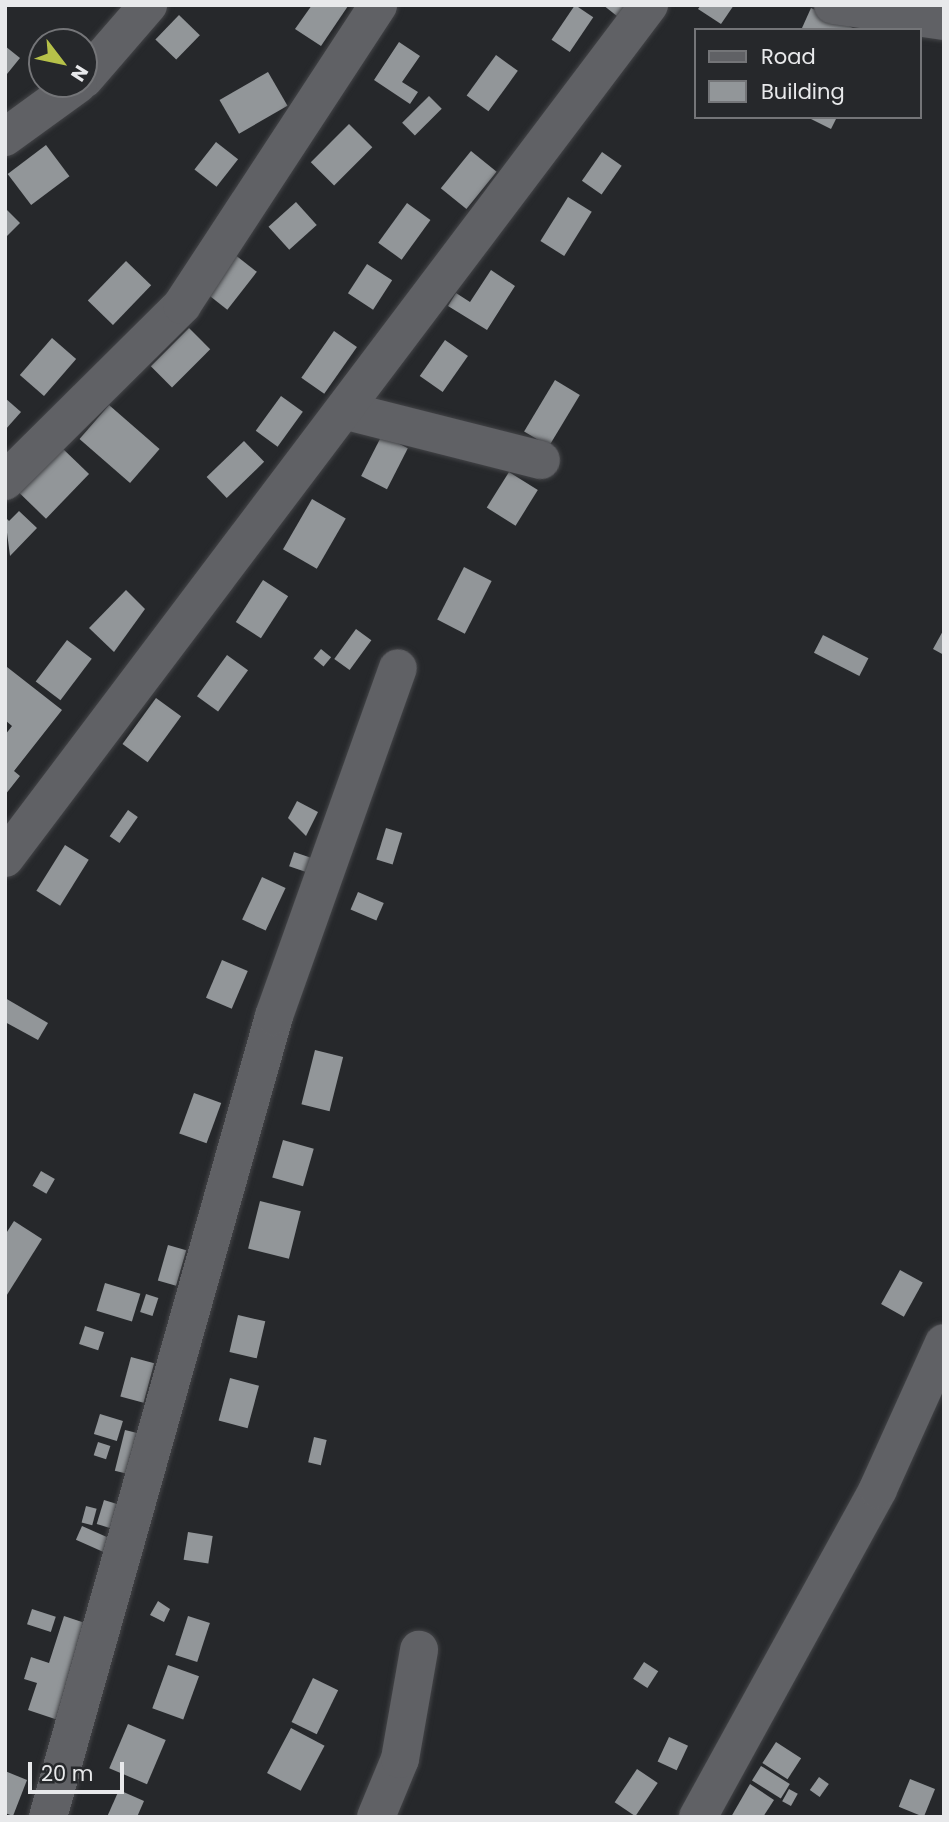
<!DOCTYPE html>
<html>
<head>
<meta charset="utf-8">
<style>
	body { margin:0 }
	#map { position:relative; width:949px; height:1822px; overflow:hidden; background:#26282b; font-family:Poppins,sans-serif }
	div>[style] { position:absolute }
	.building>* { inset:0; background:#929699; transform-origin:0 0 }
	.roads { filter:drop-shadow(0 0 2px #434447) drop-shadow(0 0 2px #434447) }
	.minor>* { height:38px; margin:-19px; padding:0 19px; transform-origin:19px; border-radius:19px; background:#606165 }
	span { translate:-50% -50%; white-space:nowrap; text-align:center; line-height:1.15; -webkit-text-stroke:7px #26282b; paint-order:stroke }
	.frame { position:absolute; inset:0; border:7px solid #e8e9eb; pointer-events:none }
	.legend { position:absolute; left:694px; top:28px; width:228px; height:91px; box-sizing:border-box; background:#26282b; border:2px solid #747578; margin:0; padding:9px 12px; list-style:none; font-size:21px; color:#e8e9eb }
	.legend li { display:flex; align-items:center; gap:14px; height:35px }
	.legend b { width:35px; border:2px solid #747578 }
	.north { position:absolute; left:28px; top:28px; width:70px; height:70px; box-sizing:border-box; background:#26282b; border:2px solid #747578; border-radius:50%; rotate:122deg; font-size:19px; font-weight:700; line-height:28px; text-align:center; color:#e8e9eb }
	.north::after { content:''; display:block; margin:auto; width:24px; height:32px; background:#b6c149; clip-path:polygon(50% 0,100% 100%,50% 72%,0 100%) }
	.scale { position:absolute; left:28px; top:1762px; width:96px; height:32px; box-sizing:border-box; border:4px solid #e8e9eb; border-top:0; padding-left:9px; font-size:21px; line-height:24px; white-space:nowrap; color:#e8e9eb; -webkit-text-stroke:5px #26282b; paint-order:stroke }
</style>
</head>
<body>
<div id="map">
	<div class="building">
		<div style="clip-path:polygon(312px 5px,348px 6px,321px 46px,295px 29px)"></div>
		<div style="left:575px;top:5px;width:22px;height:42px;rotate:34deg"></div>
		<div style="clip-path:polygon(603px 5px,632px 5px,622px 20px)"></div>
		<div style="clip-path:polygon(701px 5px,734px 5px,721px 24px,698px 9px)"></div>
		<div style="clip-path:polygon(811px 8px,853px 28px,853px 30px,802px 28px)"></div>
		<div style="left:179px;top:15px;width:29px;height:34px;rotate:44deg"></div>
		<div style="clip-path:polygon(399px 42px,420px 56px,402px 82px,418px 92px,410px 104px,374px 80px)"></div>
		<div style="clip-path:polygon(5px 46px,20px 58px,7px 74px,5px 72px)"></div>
		<div style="left:496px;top:55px;width:27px;height:50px;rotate:36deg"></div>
		<div style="left:268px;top:72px;width:39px;height:56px;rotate:60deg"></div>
		<div style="left:429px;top:96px;width:18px;height:38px;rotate:45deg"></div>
		<div style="clip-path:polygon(807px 117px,837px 117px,831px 129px)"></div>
		<div style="left:349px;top:124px;width:33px;height:54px;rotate:45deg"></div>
		<div style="left:216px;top:142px;width:28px;height:35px;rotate:38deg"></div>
		<div style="left:46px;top:145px;width:39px;height:48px;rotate:53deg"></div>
		<div style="left:471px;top:151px;width:33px;height:48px;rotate:39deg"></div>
		<div style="left:602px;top:152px;width:24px;height:35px;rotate:35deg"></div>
		<div style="left:568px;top:197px;width:28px;height:52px;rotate:32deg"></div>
		<div style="left:296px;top:202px;width:31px;height:37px;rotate:48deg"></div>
		<div style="left:407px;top:203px;width:29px;height:49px;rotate:36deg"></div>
		<div style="clip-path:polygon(5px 208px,20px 223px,5px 238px)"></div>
		<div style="left:234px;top:254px;width:29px;height:48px;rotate:38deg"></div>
		<div style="left:126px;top:261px;width:35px;height:55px;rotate:44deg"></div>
		<div style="left:367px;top:264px;width:30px;height:35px;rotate:33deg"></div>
		<div style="clip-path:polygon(491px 270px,515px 286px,487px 330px,448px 306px,456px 293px,470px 302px)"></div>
		<div style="left:189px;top:328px;width:30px;height:54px;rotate:45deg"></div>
		<div style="left:334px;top:331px;width:28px;height:57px;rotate:35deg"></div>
		<div style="left:52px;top:338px;width:32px;height:49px;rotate:41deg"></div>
		<div style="left:445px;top:340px;width:28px;height:44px;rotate:35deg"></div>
		<div style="left:555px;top:380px;width:29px;height:60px;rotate:31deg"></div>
		<div style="left:281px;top:396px;width:27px;height:43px;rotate:36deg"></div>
		<div style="clip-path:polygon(5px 398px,21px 412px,5px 430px)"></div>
		<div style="left:109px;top:405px;width:67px;height:45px;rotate:41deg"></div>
		<div style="left:382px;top:435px;width:29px;height:46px;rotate:27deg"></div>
		<div style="left:244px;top:441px;width:29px;height:52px;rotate:46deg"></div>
		<div style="left:61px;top:447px;width:39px;height:62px;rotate:44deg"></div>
		<div style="left:509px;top:472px;width:34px;height:42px;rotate:32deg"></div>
		<div style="left:312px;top:499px;width:39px;height:58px;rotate:30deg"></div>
		<div style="clip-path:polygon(19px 511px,37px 528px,10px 556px,5px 517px,9px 521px)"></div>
		<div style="left:464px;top:567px;width:31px;height:59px;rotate:27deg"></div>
		<div style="left:263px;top:580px;width:30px;height:50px;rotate:33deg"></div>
		<div style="clip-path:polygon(126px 590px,145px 609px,114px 652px,89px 628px)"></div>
		<div style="left:356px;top:629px;width:19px;height:37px;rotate:36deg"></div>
		<div style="clip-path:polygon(944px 629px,944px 655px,933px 649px)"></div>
		<div style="left:823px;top:635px;width:51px;height:20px;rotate:27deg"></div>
		<div style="left:67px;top:640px;width:31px;height:52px;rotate:37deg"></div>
		<div style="left:321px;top:649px;width:13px;height:12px;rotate:39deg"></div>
		<div style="left:227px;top:655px;width:26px;height:51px;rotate:36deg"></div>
		<div style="clip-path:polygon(7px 667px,62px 710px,14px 771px,20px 776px,5px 795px,5px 735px,12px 726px,5px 720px)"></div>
		<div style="left:156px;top:698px;width:31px;height:57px;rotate:36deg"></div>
		<div style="clip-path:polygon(297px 801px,318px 812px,306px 836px,288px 818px)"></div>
		<div style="left:128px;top:810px;width:12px;height:32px;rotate:35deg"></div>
		<div style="left:386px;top:828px;width:17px;height:33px;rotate:17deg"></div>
		<div style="left:65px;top:845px;width:28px;height:54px;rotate:32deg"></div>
		<div style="left:294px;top:852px;width:21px;height:15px;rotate:19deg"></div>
		<div style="left:262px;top:877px;width:26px;height:47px;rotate:25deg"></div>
		<div style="left:358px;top:892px;width:28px;height:19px;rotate:23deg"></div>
		<div style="left:222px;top:960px;width:28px;height:41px;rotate:23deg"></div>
		<div style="clip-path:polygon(5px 998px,48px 1023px,38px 1040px,5px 1022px)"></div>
		<div style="left:315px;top:1050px;width:29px;height:56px;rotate:14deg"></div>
		<div style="left:194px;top:1093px;width:29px;height:43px;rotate:20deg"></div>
		<div style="left:283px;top:1140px;width:32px;height:39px;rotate:16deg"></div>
		<div style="left:41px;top:1171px;width:16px;height:17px;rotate:30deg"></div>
		<div style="left:260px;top:1201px;width:42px;height:49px;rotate:14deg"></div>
		<div style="clip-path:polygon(14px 1221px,42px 1239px,5px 1298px,5px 1235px)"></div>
		<div style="left:168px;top:1245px;width:19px;height:37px;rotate:16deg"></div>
		<div style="left:900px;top:1270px;width:26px;height:39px;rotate:29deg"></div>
		<div style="left:105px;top:1283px;width:37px;height:29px;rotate:17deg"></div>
		<div style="left:146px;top:1294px;width:13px;height:19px;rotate:18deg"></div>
		<div style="left:238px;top:1315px;width:28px;height:38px;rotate:13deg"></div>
		<div style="left:85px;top:1326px;width:20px;height:19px;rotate:18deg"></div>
		<div style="left:131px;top:1357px;width:24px;height:41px;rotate:15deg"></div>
		<div style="left:230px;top:1378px;width:30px;height:44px;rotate:15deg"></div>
		<div style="left:100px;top:1414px;width:24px;height:21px;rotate:17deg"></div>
		<div style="left:125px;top:1430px;width:21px;height:42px;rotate:14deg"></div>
		<div style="left:314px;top:1437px;width:13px;height:26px;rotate:13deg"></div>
		<div style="left:98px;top:1442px;width:13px;height:14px;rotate:18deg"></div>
		<div style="left:104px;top:1500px;width:17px;height:25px;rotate:17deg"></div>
		<div style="left:86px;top:1506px;width:11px;height:17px;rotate:15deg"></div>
		<div style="left:82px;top:1526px;width:32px;height:15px;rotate:24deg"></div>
		<div style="left:188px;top:1532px;width:25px;height:28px;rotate:9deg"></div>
		<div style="clip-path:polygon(158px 1601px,170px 1609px,164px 1622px,150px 1615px)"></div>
		<div style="left:32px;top:1609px;width:25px;height:16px;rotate:18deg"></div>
		<div style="clip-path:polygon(64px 1616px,94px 1626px,67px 1723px,28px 1710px,37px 1683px,24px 1679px,31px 1657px,49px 1663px)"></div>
		<div style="left:188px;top:1616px;width:23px;height:41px;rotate:18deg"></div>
		<div style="left:644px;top:1662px;width:17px;height:20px;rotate:33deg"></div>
		<div style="left:168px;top:1665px;width:33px;height:46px;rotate:20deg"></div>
		<div style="left:313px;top:1678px;width:28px;height:49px;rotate:26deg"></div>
		<div style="left:128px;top:1724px;width:41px;height:48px;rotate:23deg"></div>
		<div style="left:291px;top:1728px;width:38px;height:51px;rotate:28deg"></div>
		<div style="left:669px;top:1737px;width:21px;height:27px;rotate:25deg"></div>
		<div style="left:776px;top:1742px;width:30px;height:25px;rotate:33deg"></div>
		<div style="left:761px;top:1766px;width:34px;height:17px;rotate:32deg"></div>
		<div style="left:637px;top:1769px;width:25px;height:40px;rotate:34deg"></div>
		<div style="clip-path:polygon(5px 1771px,27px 1780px,13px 1816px,5px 1813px)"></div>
		<div style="left:819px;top:1777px;width:12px;height:16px;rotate:35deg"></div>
		<div style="left:910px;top:1779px;width:27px;height:30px;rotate:22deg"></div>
		<div style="clip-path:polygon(750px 1784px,774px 1800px,763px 1817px,731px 1817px)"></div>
		<div style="left:789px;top:1789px;width:10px;height:14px;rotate:29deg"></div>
		<div style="clip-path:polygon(119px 1790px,144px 1801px,137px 1817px,107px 1817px)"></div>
	</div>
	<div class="roads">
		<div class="minor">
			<div style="left:833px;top:5px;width:112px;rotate:8.2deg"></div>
			<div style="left:84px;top:79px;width:98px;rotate:-49.1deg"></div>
			<div style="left:5px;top:137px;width:90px;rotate:-36deg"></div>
			<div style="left:347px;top:411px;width:200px;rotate:14.2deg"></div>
			<div style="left:5px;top:481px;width:250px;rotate:-44.8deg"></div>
			<div style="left:182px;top:305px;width:358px;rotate:-56.8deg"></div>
			<div style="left:5px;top:858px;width:1069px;rotate:-52.95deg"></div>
			<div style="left:48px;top:1817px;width:832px;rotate:-74.24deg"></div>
			<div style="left:274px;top:1016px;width:369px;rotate:-70.4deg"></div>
			<div style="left:376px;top:1817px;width:63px;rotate:-67.5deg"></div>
			<div style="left:400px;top:1759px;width:111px;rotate:-80.1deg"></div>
			<div style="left:698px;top:1817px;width:374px;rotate:-61.2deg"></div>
			<div style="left:878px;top:1489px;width:160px;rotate:-65.7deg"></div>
		</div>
	</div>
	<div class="frame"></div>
	<ul class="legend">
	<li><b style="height:9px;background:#606165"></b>Road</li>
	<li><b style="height:19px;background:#929699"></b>Building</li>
	</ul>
	<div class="north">N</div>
	<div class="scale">20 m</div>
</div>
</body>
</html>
